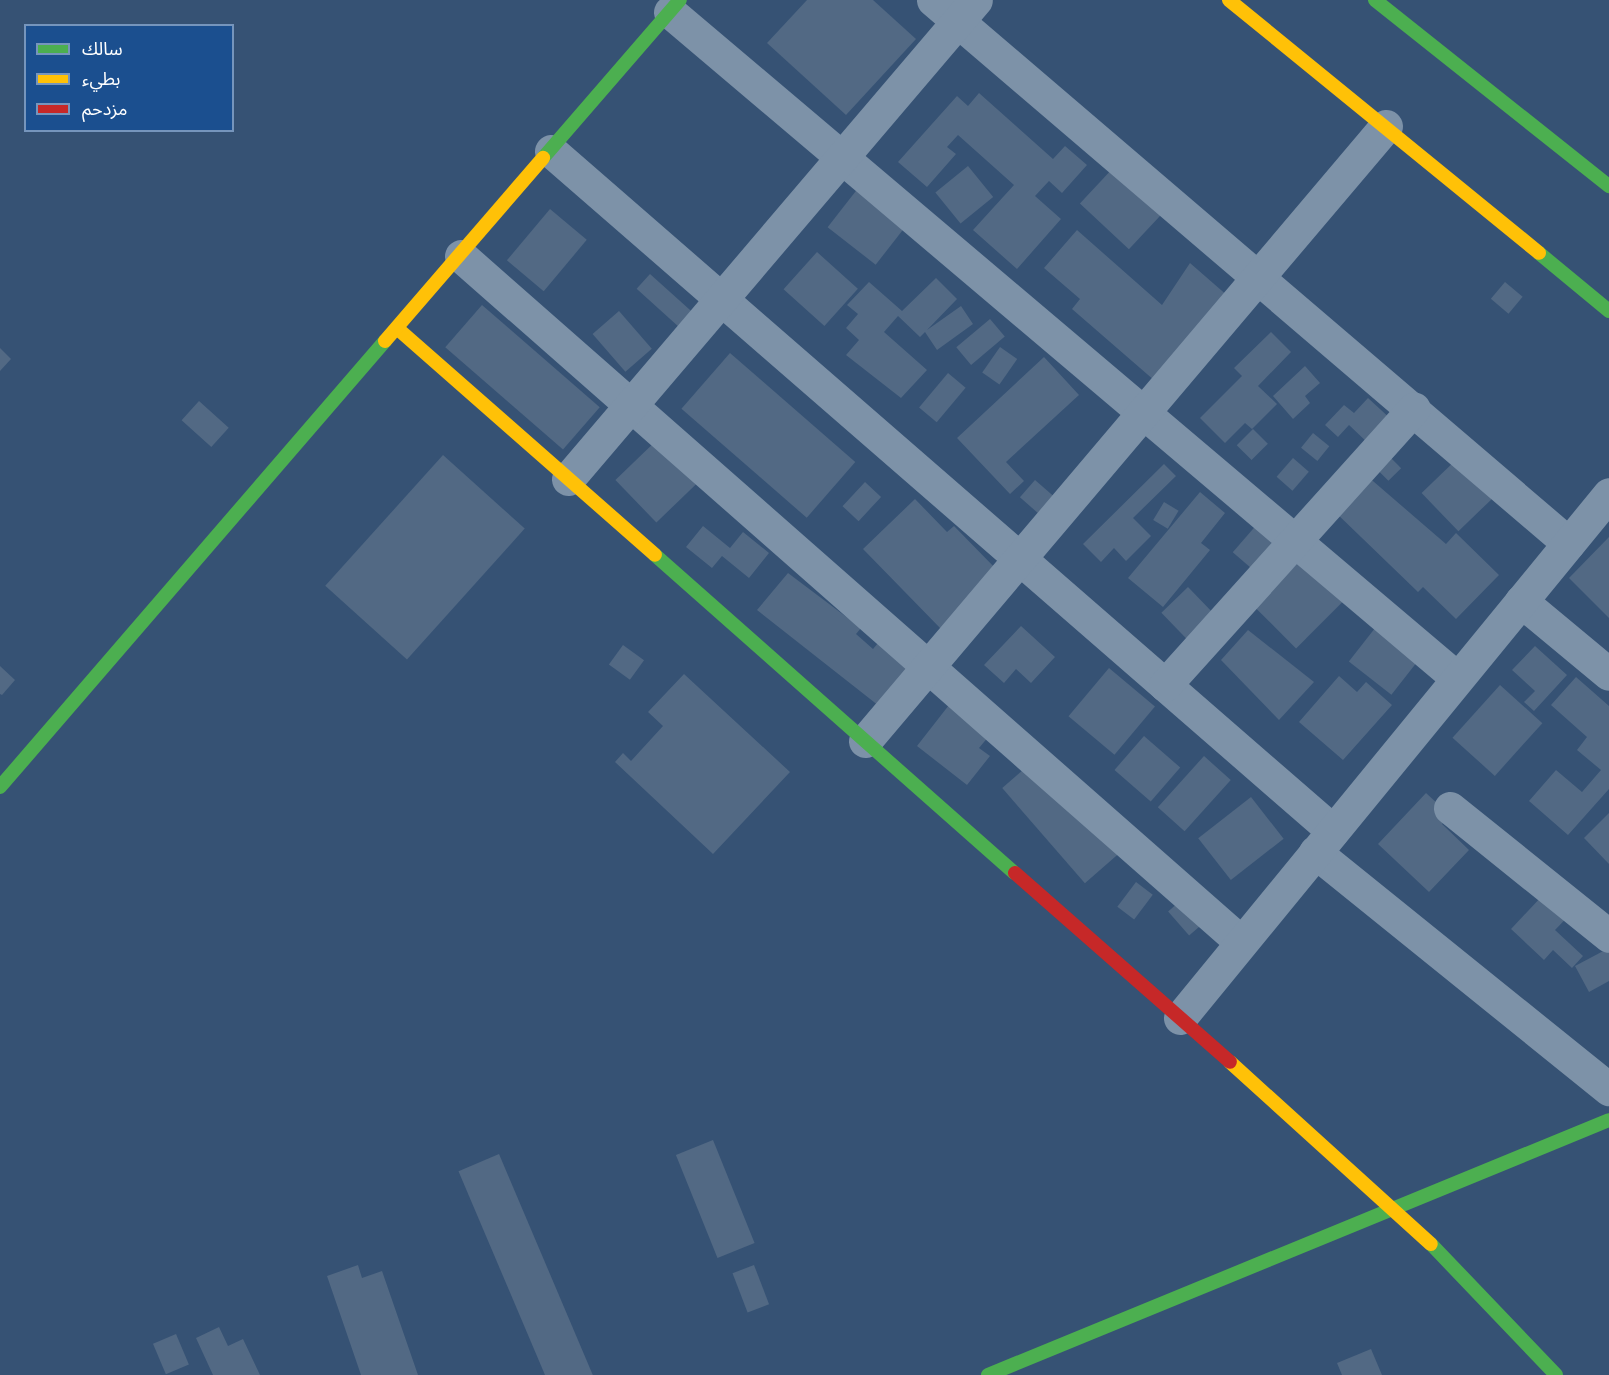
<!DOCTYPE html>
<html>
<head>
<meta charset="utf-8">
<style>
	body { margin:0 }
	#map { position:relative; width:1609px; height:1375px; overflow:hidden; background:#365274; font-family:"Space Grotesk","Noto Sans Arabic",sans-serif }
	div>[style] { position:absolute }
	.building>* { inset:0; background:#526984; transform-origin:0 0 }
	.street>* { height:33px; margin:-16.5px; padding:0 16.5px; transform-origin:16.5px; border-radius:16.5px; background:#7d92a8 }
	.fast>* { height:14px; margin:-7px; padding:0 7px; transform-origin:7px; border-radius:7px; background:#4caf50 }
	.slow>* { height:14px; margin:-7px; padding:0 7px; transform-origin:7px; border-radius:7px; background:#ffc107 }
	.jam>* { height:14px; margin:-7px; padding:0 7px; transform-origin:7px; border-radius:7px; background:#c62828 }
	span { translate:-50% -50%; white-space:nowrap; text-align:center; line-height:1.15; -webkit-text-stroke:4.5px #1b4f8f; paint-order:stroke }
	.legend { position:absolute; left:24px; top:24px; width:210px; height:108px; box-sizing:border-box; background:#1b4f8f; border:2px solid #7695bc; margin:0; padding:8px 10px; list-style:none; font-size:18px; color:#fff }
	.legend li { display:flex; align-items:center; gap:12px; height:30px }
	.legend b { width:30px; border:2px solid #7695bc }
</style>
</head>
<body>
<div id="map">
	<div class="building">
		<div style="clip-path:polygon(807px 0,873px 0,916px 39px,846px 115px,767px 43px)"></div>
		<div style="clip-path:polygon(979px 93px,1053px 159px,1065px 146px,1087px 165px,1062px 193px,1049px 181px,1035px 196px,1061px 219px,1017px 269px,973px 230px,1014px 185px,958px 135px,947px 147px,956px 154px,927px 187px,898px 162px,957px 96px,968px 106px)"></div>
		<div style="left:968px;top:166px;width:40px;height:42px;rotate:51deg"></div>
		<div style="left:1114px;top:167px;width:67px;height:50px;rotate:43deg"></div>
		<div style="left:859px;top:187px;width:61px;height:51px;rotate:38deg"></div>
		<div style="left:550px;top:209px;width:48px;height:67px;rotate:40deg"></div>
		<div style="clip-path:polygon(1077px 230px,1162px 305px,1190px 263px,1229px 297px,1155px 381px,1072px 309px,1080px 299px,1044px 268px)"></div>
		<div style="left:817px;top:252px;width:55px;height:50px;rotate:42deg"></div>
		<div style="left:650px;top:274px;width:61px;height:20px;rotate:42deg"></div>
		<div style="clip-path:polygon(936px 278px,957px 299px,927px 330px,961px 306px,973px 324px,937px 350px,925px 332px,920px 337px,898px 316px,884px 332px,927px 370px,901px 398px,846px 355px,859px 340px,846px 328px,858px 314px,847px 305px,869px 282px,902px 311px)"></div>
		<div style="left:1505px;top:282px;width:23px;height:22px;rotate:40deg"></div>
		<div style="left:482px;top:305px;width:156px;height:56px;rotate:41deg"></div>
		<div style="left:619px;top:311px;width:50px;height:35px;rotate:49deg"></div>
		<div style="left:990px;top:319px;width:23px;height:44px;rotate:50deg"></div>
		<div style="clip-path:polygon(1271px 332px,1291px 352px,1258px 386px,1277px 404px,1252px 429px,1245px 423px,1225px 443px,1200px 418px,1242px 376px,1234px 368px)"></div>
		<div style="left:1000px;top:347px;width:21px;height:31px;rotate:35deg"></div>
		<div style="clip-path:polygon(0 348px,11px 359px,0 371px)"></div>
		<div style="left:730px;top:353px;width:166px;height:74px;rotate:41deg"></div>
		<div style="clip-path:polygon(1044px 357px,1079px 395px,1006px 462px,1024px 481px,1010px 494px,957px 438px)"></div>
		<div style="clip-path:polygon(1305px 366px,1320px 383px,1305px 396px,1310px 403px,1293px 419px,1273px 396px)"></div>
		<div style="left:948px;top:373px;width:23px;height:45px;rotate:40deg"></div>
		<div style="clip-path:polygon(1368px 398px,1393px 421px,1371px 446px,1349px 425px,1338px 437px,1325px 425px,1344px 405px,1354px 413px)"></div>
		<div style="left:199px;top:401px;width:40px;height:26px;rotate:42deg"></div>
		<div style="left:1253px;top:429px;width:21px;height:23px;rotate:45deg"></div>
		<div style="left:1313px;top:433px;width:21px;height:19px;rotate:39deg"></div>
		<div style="left:660px;top:437px;width:59px;height:62px;rotate:46deg"></div>
		<div style="left:1387px;top:454px;width:20px;height:18px;rotate:45deg"></div>
		<div style="left:443px;top:455px;width:110px;height:176px;rotate:42deg"></div>
		<div style="left:1459px;top:457px;width:53px;height:52px;rotate:46deg"></div>
		<div style="left:1293px;top:458px;width:21px;height:25px;rotate:41deg"></div>
		<div style="clip-path:polygon(1164px 464px,1176px 476px,1133px 518px,1151px 536px,1126px 561px,1114px 548px,1101px 562px,1083px 544px)"></div>
		<div style="clip-path:polygon(1366px 475px,1446px 544px,1456px 533px,1499px 575px,1456px 619px,1423px 587px,1418px 592px,1333px 510px)"></div>
		<div style="left:1035px;top:480px;width:29px;height:23px;rotate:41deg"></div>
		<div style="left:865px;top:482px;width:22px;height:33px;rotate:43deg"></div>
		<div style="clip-path:polygon(1200px 492px,1225px 513px,1201px 543px,1210px 550px,1163px 607px,1128px 578px)"></div>
		<div style="clip-path:polygon(915px 499px,947px 532px,954px 526px,999px 572px,941px 629px,863px 549px)"></div>
		<div style="left:1164px;top:502px;width:17px;height:21px;rotate:31deg"></div>
		<div style="left:1259px;top:522px;width:41px;height:40px;rotate:41deg"></div>
		<div style="clip-path:polygon(703px 526px,730px 548px,743px 532px,769px 553px,749px 578px,722px 556px,712px 568px,686px 547px)"></div>
		<div style="clip-path:polygon(1609px 537px,1609px 618px,1569px 578px)"></div>
		<div style="left:1301px;top:560px;width:59px;height:66px;rotate:45deg"></div>
		<div style="clip-path:polygon(788px 573px,861px 628px,856px 634px,873px 649px,889px 630px,920px 656px,879px 706px,757px 610px)"></div>
		<div style="left:1188px;top:587px;width:49px;height:37px;rotate:46deg"></div>
		<div style="left:1379px;top:623px;width:54px;height:49px;rotate:38deg"></div>
		<div style="clip-path:polygon(1021px 626px,1055px 657px,1031px 683px,1016px 669px,1004px 683px,984px 665px)"></div>
		<div style="clip-path:polygon(1248px 630px,1314px 682px,1279px 720px,1221px 660px)"></div>
		<div style="left:623px;top:645px;width:26px;height:24px;rotate:36deg"></div>
		<div style="clip-path:polygon(1535px 646px,1567px 675px,1534px 711px,1524px 702px,1535px 691px,1512px 670px)"></div>
		<div style="clip-path:polygon(0 666px,15px 680px,2px 695px,0 694px)"></div>
		<div style="left:1109px;top:668px;width:60px;height:63px;rotate:40deg"></div>
		<div style="clip-path:polygon(684px 674px,790px 772px,713px 854px,615px 762px,623px 753px,631px 761px,663px 726px,648px 712px)"></div>
		<div style="clip-path:polygon(1339px 676px,1357px 692px,1366px 682px,1392px 705px,1343px 760px,1299px 722px)"></div>
		<div style="clip-path:polygon(1576px 677px,1609px 706px,1609px 789px,1568px 835px,1529px 801px,1556px 770px,1582px 792px,1601px 770px,1577px 750px,1587px 737px,1551px 705px)"></div>
		<div style="left:1500px;top:685px;width:57px;height:71px;rotate:42deg"></div>
		<div style="clip-path:polygon(949px 705px,989px 736px,979px 748px,990px 756px,967px 785px,917px 746px)"></div>
		<div style="left:1144px;top:736px;width:48px;height:45px;rotate:41deg"></div>
		<div style="left:1046px;top:750px;width:126px;height:58px;rotate:49deg"></div>
		<div style="left:1204px;top:756px;width:36px;height:69px;rotate:42deg"></div>
		<div style="clip-path:polygon(1426px 793px,1450px 815px,1442px 824px,1469px 850px,1429px 892px,1378px 844px)"></div>
		<div style="left:1251px;top:797px;width:53px;height:67px;rotate:52deg"></div>
		<div style="clip-path:polygon(1609px 813px,1609px 864px,1584px 838px)"></div>
		<div style="clip-path:polygon(1557px 880px,1581px 903px,1555px 930px,1583px 956px,1572px 968px,1553px 950px,1544px 960px,1511px 929px)"></div>
		<div style="left:1136px;top:882px;width:21px;height:31px;rotate:37deg"></div>
		<div style="left:1187px;top:895px;width:32px;height:25px;rotate:49deg"></div>
		<div style="clip-path:polygon(1609px 948px,1609px 981px,1589px 992px,1575px 966px)"></div>
		<div style="left:713px;top:1140px;width:111px;height:40px;rotate:68deg"></div>
		<div style="left:499px;top:1154px;width:241px;height:44px;rotate:67deg"></div>
		<div style="clip-path:polygon(358px 1265px,362px 1278px,382px 1271px,418px 1375px,361px 1375px,327px 1276px)"></div>
		<div style="left:754px;top:1265px;width:42px;height:23px;rotate:69deg"></div>
		<div style="clip-path:polygon(219px 1327px,228px 1346px,243px 1339px,260px 1375px,213px 1375px,196px 1338px)"></div>
		<div style="left:176px;top:1334px;width:33px;height:25px;rotate:67deg"></div>
		<div style="clip-path:polygon(1371px 1349px,1382px 1375px,1342px 1375px,1337px 1363px)"></div>
	</div>
	<div class="street">
		<div style="left:933px;top:0;width:836px;rotate:40.53deg"></div>
		<div style="left:670px;top:12px;width:1031px;rotate:40.24deg"></div>
		<div style="left:551px;top:151px;width:1036px;rotate:41.01deg"></div>
		<div style="left:461px;top:256px;width:1039px;rotate:41.33deg"></div>
		<div style="left:568px;top:479px;width:629px;rotate:-49.58deg"></div>
		<div style="left:1521px;top:601px;width:114px;rotate:39.7deg"></div>
		<div style="left:1165px;top:685px;width:372px;rotate:-48deg"></div>
		<div style="left:865px;top:741px;width:806px;rotate:-49.73deg"></div>
		<div style="left:1450px;top:808px;width:204px;rotate:38.8deg"></div>
		<div style="left:1315px;top:852px;width:378px;rotate:38.9deg"></div>
		<div style="left:1180px;top:1018px;width:677px;rotate:-50.69deg"></div>
	</div>
	<div class="fast">
		<div style="left:1375px;top:0;width:299px;rotate:38.5deg"></div>
		<div style="left:543px;top:158px;width:209px;rotate:-49.1deg"></div>
		<div style="left:1539px;top:253px;width:91px;rotate:39.6deg"></div>
		<div style="left:655px;top:555px;width:480px;rotate:41.5deg"></div>
		<div style="left:0;top:787px;width:589px;rotate:-49.2deg"></div>
		<div style="left:1431px;top:1244px;width:181px;rotate:46.3deg"></div>
		<div style="left:988px;top:1375px;width:671px;rotate:-22.32deg"></div>
	</div>
	<div class="slow">
		<div style="left:1229px;top:0;width:400px;rotate:39.2deg"></div>
		<div style="left:398px;top:329px;width:342px;rotate:41.3deg"></div>
		<div style="left:385px;top:341px;width:242px;rotate:-49.2deg"></div>
		<div style="left:1230px;top:1062px;width:271px;rotate:42.2deg"></div>
	</div>
	<div class="jam">
		<div style="left:1015px;top:873px;width:286px;rotate:41.3deg"></div>
	</div>
	<ul class="legend">
	<li><b style="height:8px;background:#4caf50"></b>سالك</li>
	<li><b style="height:8px;background:#ffc107"></b>بطيء</li>
	<li><b style="height:8px;background:#c62828"></b>مزدحم</li>
	</ul>
</div>
</body>
</html>
